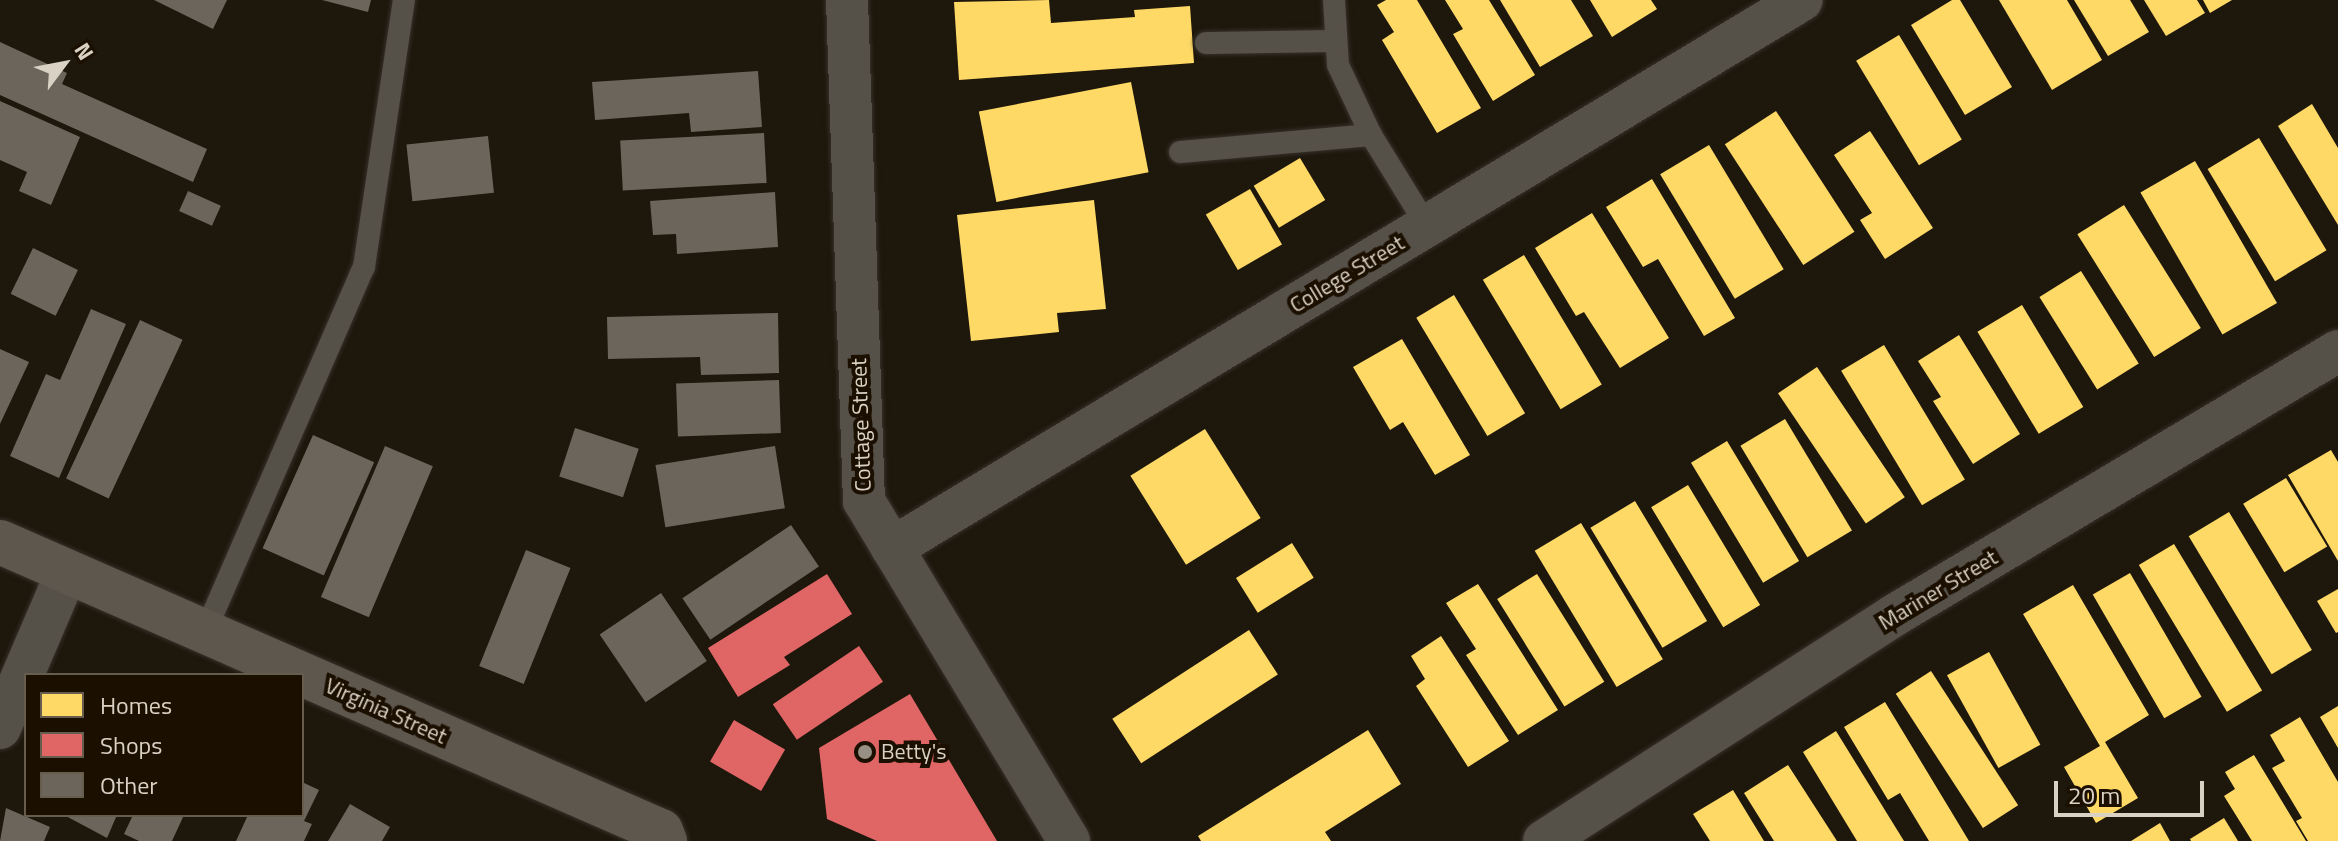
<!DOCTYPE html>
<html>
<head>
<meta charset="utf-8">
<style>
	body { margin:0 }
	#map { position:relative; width:2338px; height:841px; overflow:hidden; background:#1d170c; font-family:"Titillium Web",sans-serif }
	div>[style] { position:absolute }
	.homes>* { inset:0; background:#ffd966; transform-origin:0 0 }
	.shops>* { inset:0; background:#e06666; transform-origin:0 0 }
	.building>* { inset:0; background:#6b655b; transform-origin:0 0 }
	.roads { filter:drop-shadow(0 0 2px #36312a) drop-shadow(0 0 2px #36312a) }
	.lane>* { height:22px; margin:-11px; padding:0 11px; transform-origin:11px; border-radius:11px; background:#555048 }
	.street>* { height:42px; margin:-21px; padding:0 21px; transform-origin:21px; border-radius:21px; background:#555048 }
	.secondary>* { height:44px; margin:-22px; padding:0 22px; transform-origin:22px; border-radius:22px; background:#5e574e }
	.dots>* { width:22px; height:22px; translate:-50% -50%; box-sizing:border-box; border:4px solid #1b0f00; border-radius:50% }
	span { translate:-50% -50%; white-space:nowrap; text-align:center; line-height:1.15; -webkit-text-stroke:8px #1b0f00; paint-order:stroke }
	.street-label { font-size:22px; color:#dad1c5 }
	.poi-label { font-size:22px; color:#dad1c5 }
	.left { translate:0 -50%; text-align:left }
	.legend { position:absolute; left:24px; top:673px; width:280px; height:144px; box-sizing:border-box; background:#1b0f00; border:2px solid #675d4f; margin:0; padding:10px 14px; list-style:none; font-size:24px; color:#dad1c5 }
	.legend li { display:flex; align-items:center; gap:16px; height:40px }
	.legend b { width:40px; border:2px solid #675d4f }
	.north { position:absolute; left:24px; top:24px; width:80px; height:80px; -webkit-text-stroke:6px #1b0f00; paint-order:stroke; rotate:58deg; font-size:22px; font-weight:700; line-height:32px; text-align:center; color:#dad1c5 }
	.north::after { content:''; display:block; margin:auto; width:28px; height:36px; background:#dad1c5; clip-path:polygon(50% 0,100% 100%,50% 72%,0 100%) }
	.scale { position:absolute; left:2054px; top:781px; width:150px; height:36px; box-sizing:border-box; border:4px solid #dad1c5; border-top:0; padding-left:10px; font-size:24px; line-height:28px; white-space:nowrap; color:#dad1c5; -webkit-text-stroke:6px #1b0f00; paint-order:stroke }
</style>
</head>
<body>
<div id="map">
	<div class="homes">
		<div style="clip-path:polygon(1049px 0,1051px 23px,1135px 17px,1134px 10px,1190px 6px,1194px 63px,959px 80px,954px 2px)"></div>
		<div style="clip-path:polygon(1386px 0,1417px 0,1481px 108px,1437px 133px,1382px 40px,1394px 32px,1377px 5px)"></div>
		<div style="clip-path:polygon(1445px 0,1489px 0,1535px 75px,1493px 101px,1453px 34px,1463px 29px)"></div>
		<div style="clip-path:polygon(1500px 0,1571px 0,1593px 36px,1540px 67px)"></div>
		<div style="clip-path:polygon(1590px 0,1651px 0,1657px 9px,1612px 37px)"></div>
		<div style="clip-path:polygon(1952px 0,1960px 0,2012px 87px,1965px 115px,1911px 25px)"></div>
		<div style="clip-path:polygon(1999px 0,2067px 0,2102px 60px,2052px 90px)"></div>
		<div style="clip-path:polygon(2074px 0,2130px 0,2149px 32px,2108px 56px)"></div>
		<div style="clip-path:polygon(2144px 0,2197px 0,2205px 13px,2166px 36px)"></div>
		<div style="clip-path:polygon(2203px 0,2232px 0,2210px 13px)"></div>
		<div style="left:1899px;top:35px;width:122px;height:50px;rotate:59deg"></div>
		<div style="left:1131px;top:82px;width:92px;height:155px;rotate:79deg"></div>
		<div style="clip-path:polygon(2312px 104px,2338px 148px,2338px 225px,2278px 126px)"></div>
		<div style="left:1776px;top:111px;width:144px;height:61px;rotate:57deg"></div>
		<div style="clip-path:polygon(1870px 131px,1933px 228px,1885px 259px,1860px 220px,1872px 213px,1834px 155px)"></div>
		<div style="left:2259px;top:138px;width:131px;height:60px;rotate:59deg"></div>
		<div style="left:1709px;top:145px;width:145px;height:57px;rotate:59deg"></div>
		<div style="left:1300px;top:158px;width:49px;height:54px;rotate:59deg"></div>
		<div style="left:2195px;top:161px;width:164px;height:63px;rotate:60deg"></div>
		<div style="clip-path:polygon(1652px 179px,1735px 318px,1704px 336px,1658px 259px,1643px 267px,1606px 207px)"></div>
		<div style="left:1250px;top:189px;width:64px;height:51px;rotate:60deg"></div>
		<div style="clip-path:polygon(1094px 200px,1106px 309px,1057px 313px,1059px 332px,971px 341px,957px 215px)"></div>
		<div style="left:2124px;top:205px;width:145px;height:55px;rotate:58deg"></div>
		<div style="clip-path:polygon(1592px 213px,1669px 338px,1620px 368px,1584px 312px,1576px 316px,1535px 248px)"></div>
		<div style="left:1524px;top:255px;width:151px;height:48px;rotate:59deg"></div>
		<div style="left:2081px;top:271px;width:109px;height:49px;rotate:58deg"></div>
		<div style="left:1454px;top:295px;width:138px;height:44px;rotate:59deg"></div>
		<div style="left:2022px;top:305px;width:119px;height:52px;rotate:59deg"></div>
		<div style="clip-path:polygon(1959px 335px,2020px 434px,1973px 464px,1933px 401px,1941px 397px,1918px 361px)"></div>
		<div style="clip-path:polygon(1402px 339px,1470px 455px,1435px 475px,1403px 422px,1390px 430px,1353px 367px)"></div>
		<div style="left:1884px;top:345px;width:157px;height:50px;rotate:59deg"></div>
		<div style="left:1817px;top:367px;width:157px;height:47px;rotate:56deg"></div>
		<div style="left:1785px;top:419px;width:130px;height:52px;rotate:59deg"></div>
		<div style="left:1205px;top:429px;width:105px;height:88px;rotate:58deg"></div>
		<div style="left:1727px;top:441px;width:140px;height:42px;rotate:59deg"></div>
		<div style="clip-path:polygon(2331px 450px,2338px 462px,2338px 561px,2288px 475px)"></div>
		<div style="left:2286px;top:478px;width:80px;height:50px;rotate:59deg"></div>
		<div style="left:1688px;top:485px;width:140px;height:43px;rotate:59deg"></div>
		<div style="left:1635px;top:501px;width:140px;height:52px;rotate:59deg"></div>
		<div style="left:2229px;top:512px;width:161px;height:47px;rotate:59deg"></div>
		<div style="left:1581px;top:523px;width:159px;height:54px;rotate:59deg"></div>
		<div style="left:1292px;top:543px;width:41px;height:66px;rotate:58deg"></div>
		<div style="left:2174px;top:544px;width:171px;height:41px;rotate:59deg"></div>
		<div style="left:2130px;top:573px;width:143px;height:43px;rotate:60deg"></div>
		<div style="left:1537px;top:574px;width:127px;height:47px;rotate:58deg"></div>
		<div style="clip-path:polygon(1478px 584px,1558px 710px,1518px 735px,1466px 655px,1476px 649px,1446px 603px)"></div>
		<div style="clip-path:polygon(2073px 585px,2149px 715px,2105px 742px,2138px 798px,2096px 823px,2064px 767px,2100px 746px,2023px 614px)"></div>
		<div style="clip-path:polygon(2338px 589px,2338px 632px,2336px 633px,2317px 601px)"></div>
		<div style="left:1249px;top:630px;width:53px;height:163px;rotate:57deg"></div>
		<div style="clip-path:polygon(1441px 636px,1509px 741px,1468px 767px,1416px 686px,1425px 679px,1411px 656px)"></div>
		<div style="left:1989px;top:652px;width:106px;height:48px;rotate:61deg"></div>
		<div style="left:1931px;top:671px;width:160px;height:42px;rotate:57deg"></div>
		<div style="clip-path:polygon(1885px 702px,1969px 841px,1929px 841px,1900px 793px,1888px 800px,1844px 727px)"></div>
		<div style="clip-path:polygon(2338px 706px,2338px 748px,2320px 717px)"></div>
		<div style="clip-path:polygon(2300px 717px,2338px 782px,2338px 841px,2308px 841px,2296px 821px,2302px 818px,2272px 768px,2285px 761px,2270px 735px)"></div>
		<div style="clip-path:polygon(1368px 730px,1401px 784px,1325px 832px,1331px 841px,1201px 841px,1198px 836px)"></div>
		<div style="clip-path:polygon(1836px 731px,1904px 841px,1857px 841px,1803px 752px)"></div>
		<div style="clip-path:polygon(2254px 755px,2306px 841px,2252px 841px,2224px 796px,2235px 789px,2225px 772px)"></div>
		<div style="clip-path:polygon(1788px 765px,1837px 841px,1774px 841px,1744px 793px)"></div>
		<div style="clip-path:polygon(1733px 790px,1764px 841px,1710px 841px,1693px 814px)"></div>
		<div style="clip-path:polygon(2224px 818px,2238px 841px,2191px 841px,2190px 839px)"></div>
		<div style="clip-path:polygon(2160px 823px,2170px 841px,2131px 841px)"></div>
	</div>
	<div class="shops">
		<div style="clip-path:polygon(827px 574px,852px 614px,784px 657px,790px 665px,738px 697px,708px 648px)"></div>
		<div style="left:859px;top:646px;width:43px;height:104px;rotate:56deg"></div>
		<div style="clip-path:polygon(910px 694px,997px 841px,877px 841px,827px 819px,819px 748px)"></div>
		<div style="left:734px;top:720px;width:59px;height:48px;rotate:30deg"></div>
	</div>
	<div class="building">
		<div style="clip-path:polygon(154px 0,227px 0,213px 29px)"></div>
		<div style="clip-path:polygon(322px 0,371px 0,368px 12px)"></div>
		<div style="clip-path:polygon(0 42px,67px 73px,62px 84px,207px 149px,193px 182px,0 95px)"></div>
		<div style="clip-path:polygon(758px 71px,762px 127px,691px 132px,689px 113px,595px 120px,592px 82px)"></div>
		<div style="clip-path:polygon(0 101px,80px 137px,51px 205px,19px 191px,27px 172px,0 160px)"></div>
		<div style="left:764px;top:133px;width:50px;height:144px;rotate:87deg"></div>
		<div style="left:488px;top:136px;width:57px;height:82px;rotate:84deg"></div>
		<div style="left:188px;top:191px;width:36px;height:22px;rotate:24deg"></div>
		<div style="clip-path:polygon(775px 192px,778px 247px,677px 254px,676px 234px,653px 235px,650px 201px)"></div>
		<div style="left:33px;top:248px;width:50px;height:51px;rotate:26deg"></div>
		<div style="clip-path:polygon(91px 309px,126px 324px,59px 478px,10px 456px,46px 374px,60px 380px)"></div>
		<div style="clip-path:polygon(778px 313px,779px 373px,701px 375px,700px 357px,608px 359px,607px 317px)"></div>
		<div style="left:140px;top:320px;width:47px;height:175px;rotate:25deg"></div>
		<div style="clip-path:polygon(0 349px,29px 362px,0 424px)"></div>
		<div style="left:779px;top:380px;width:53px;height:103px;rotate:88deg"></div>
		<div style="left:575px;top:428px;width:67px;height:51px;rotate:18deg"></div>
		<div style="left:313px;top:435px;width:67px;height:124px;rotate:24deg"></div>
		<div style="left:385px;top:446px;width:52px;height:164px;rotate:23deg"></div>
		<div style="left:775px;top:446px;width:63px;height:121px;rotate:81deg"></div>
		<div style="left:791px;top:525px;width:50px;height:131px;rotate:56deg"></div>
		<div style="left:526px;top:550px;width:48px;height:125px;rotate:22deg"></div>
		<div style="left:661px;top:593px;width:82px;height:74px;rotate:56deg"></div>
		<div style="clip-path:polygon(302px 782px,319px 790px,304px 821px,312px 824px,304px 841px,236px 841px,248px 815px,302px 815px)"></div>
		<div style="clip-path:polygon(350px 804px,390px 827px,382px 841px,328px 841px)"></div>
		<div style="clip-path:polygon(6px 808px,50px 827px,44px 841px,0 841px)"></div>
		<div style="clip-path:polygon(64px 815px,117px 815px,107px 838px)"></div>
		<div style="clip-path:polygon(133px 815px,184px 815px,172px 841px,139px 841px,124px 834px)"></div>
	</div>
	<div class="roads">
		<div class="lane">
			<div style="left:1334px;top:0;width:65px;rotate:86.5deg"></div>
			<div style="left:1338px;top:65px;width:77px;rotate:64.8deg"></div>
			<div style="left:1371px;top:135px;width:107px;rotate:58.4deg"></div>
			<div style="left:1206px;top:43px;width:130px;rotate:-0.9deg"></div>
			<div style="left:1180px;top:152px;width:192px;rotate:-5.1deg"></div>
			<div style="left:205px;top:632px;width:398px;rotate:-66.5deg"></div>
			<div style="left:364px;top:267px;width:270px;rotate:-81.5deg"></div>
		</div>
		<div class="street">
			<div style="left:847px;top:0;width:501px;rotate:88.06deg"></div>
			<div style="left:864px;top:501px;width:397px;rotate:58.9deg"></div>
			<div style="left:892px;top:548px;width:1062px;rotate:-31.06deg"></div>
			<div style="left:0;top:728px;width:170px;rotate:-66.8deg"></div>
			<div style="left:1544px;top:841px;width:415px;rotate:-32.8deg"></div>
			<div style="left:1893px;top:616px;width:518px;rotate:-30.77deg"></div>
		</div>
		<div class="secondary">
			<div style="left:0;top:542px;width:721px;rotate:23.62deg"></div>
			<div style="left:661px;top:831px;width:11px;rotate:68deg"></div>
		</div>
	</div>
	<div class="dots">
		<div style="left:865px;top:752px;background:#989084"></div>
	</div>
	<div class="street-label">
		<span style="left:1347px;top:274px;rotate:-31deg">College Street</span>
		<span style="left:861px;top:425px;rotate:-92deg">Cottage Street</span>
		<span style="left:1938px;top:590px;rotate:-31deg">Mariner Street</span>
		<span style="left:386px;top:711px;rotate:24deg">Virginia Street</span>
	</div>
	<div class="poi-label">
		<span class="left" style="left:881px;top:752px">Betty's</span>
	</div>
	<ul class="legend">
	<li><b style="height:22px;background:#ffd966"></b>Homes</li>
	<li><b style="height:22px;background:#e06666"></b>Shops</li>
	<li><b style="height:22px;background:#6b655b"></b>Other</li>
	</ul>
	<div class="north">N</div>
	<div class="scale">20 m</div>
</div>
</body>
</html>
